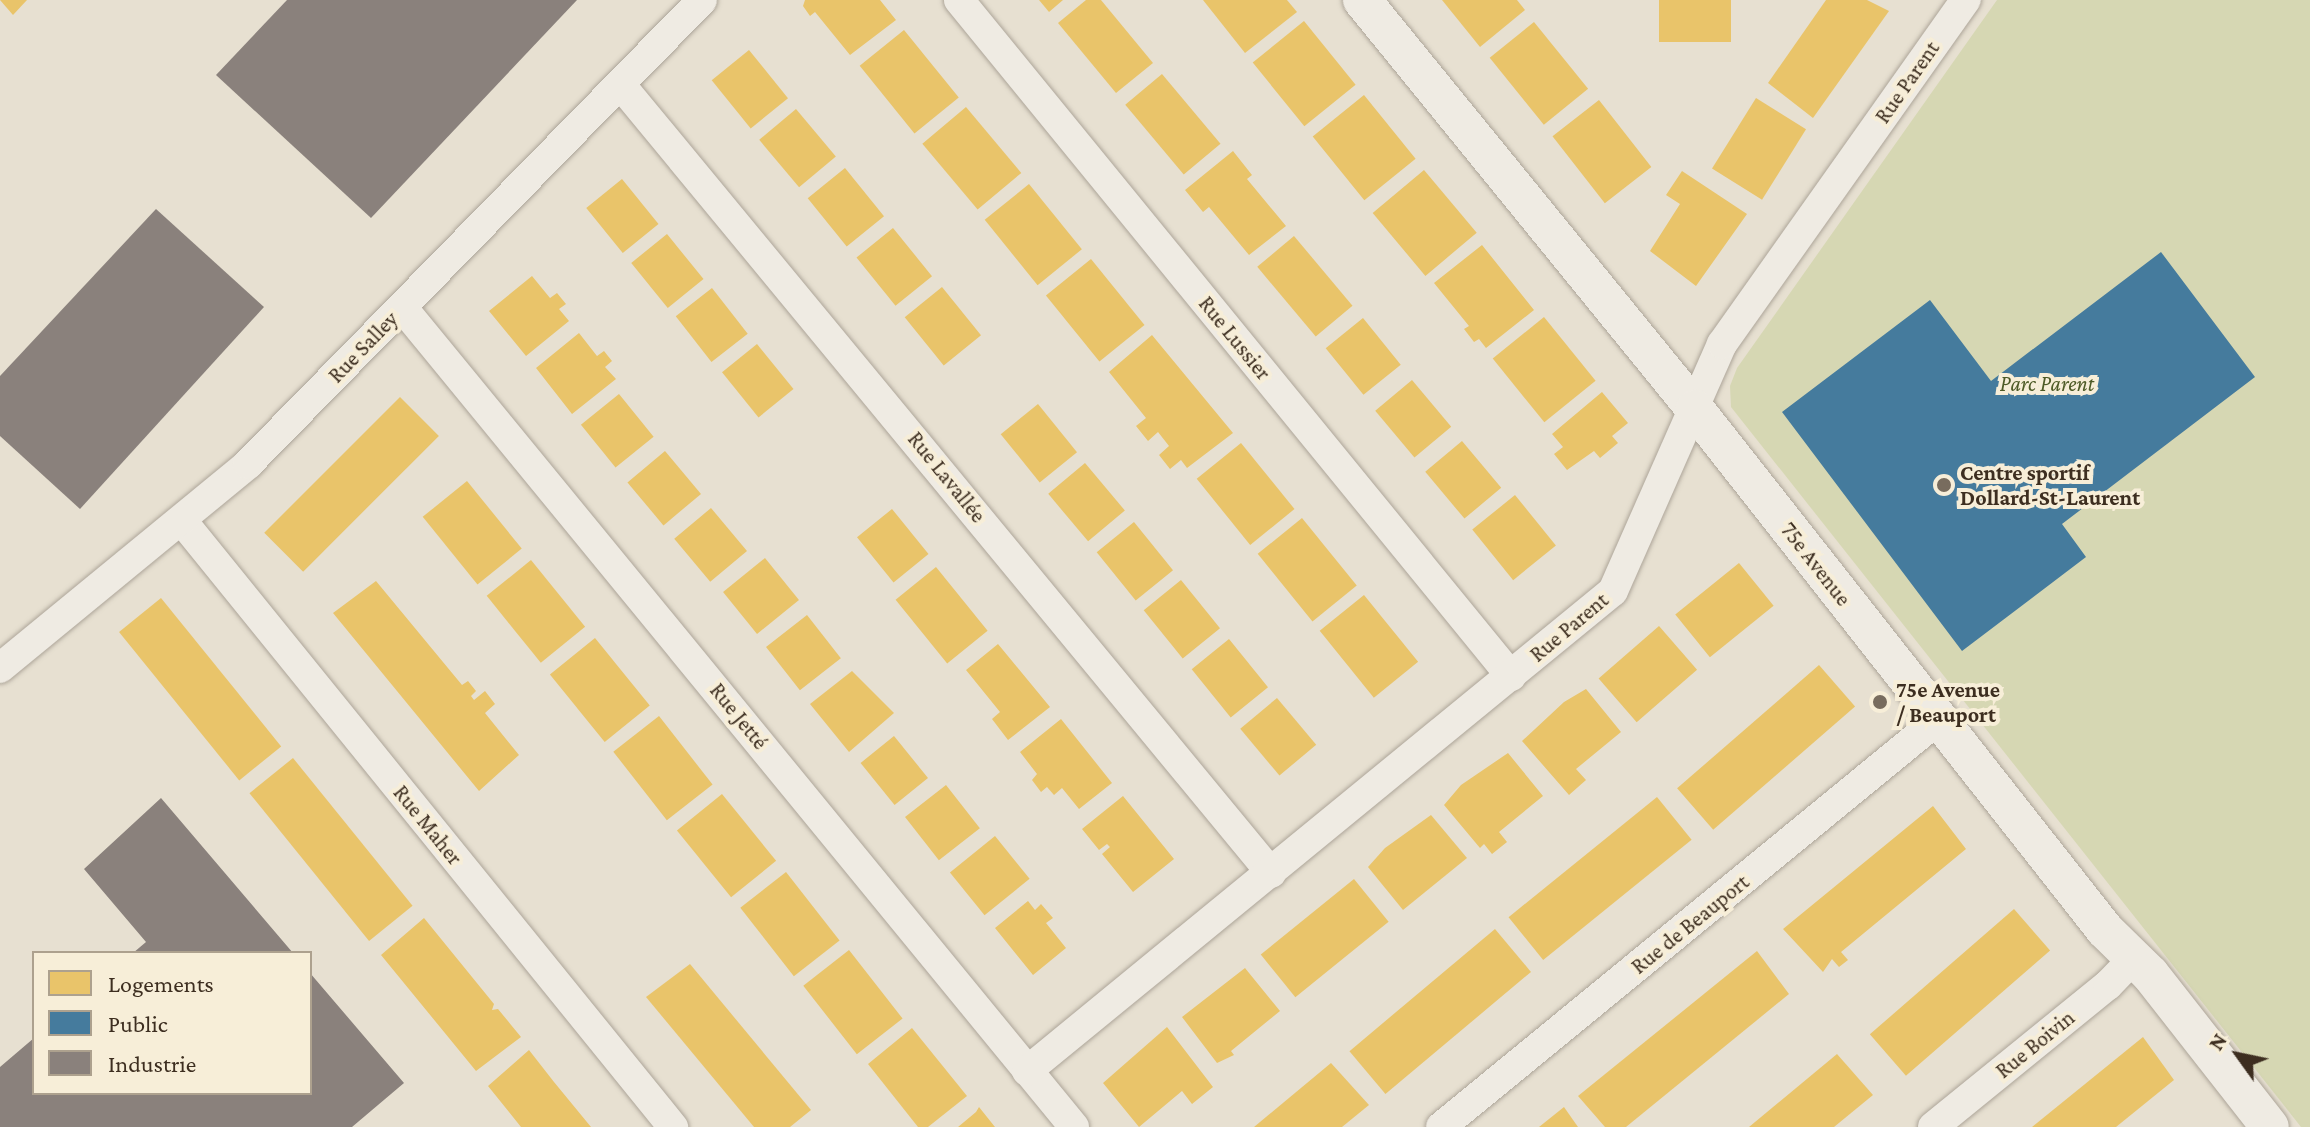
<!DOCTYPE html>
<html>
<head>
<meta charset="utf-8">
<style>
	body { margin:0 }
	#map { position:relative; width:2310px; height:1127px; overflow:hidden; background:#e7e0d1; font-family:"Crimson Pro",serif }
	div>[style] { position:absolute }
	.green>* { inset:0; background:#d6d7b3 }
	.homes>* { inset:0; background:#e9c46a; transform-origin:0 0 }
	.public>* { inset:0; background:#457b9d }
	.industry>* { inset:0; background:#8a817c }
	.roads { filter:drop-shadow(0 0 2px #ada599) drop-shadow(0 0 2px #ada599) }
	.minor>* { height:30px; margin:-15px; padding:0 15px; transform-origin:15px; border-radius:15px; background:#efebe3 }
	.tertiary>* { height:38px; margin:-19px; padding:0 19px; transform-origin:19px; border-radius:19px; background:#efebe3 }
	.dots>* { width:22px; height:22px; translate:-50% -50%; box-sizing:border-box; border:4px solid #f7eed8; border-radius:50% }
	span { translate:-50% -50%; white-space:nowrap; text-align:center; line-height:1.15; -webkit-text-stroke:8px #f7eed8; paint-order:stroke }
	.street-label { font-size:22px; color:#3d2e20 }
	.park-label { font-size:22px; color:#4d5a26; font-style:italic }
	.poi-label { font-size:22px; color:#3d2e20; font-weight:700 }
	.left { translate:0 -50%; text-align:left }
	.legend { position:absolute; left:32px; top:951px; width:280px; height:144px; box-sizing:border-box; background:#f7eed8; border:2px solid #ada18e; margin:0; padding:10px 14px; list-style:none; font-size:24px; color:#3d2e20 }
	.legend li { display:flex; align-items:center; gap:16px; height:40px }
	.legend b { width:40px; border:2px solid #ada18e }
	.north { position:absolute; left:2198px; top:1015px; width:80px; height:80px; -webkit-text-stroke:6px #f7eed8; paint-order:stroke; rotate:303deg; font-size:22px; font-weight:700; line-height:32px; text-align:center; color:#3d2e20 }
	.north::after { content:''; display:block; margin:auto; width:28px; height:36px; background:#3d2e20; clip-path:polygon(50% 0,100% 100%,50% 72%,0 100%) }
</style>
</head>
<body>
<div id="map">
	<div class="green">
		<div style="clip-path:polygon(1997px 0,2310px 0,2310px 1127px,2301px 1127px,1731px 407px,1730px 386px,1737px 368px)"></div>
	</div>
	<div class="homes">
		<div style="clip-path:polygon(0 0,27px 0,13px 15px)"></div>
		<div style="clip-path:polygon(805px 0,880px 0,896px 20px,850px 55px,815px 12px,810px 16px,803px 6px)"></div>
		<div style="clip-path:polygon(1039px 0,1063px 0,1049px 12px)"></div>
		<div style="clip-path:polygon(1086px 0,1101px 0,1153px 63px,1116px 93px,1058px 23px)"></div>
		<div style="clip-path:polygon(1203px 0,1287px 0,1297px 12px,1245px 53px)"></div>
		<div style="clip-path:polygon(1442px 0,1517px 0,1525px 10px,1480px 47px)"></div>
		<div style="left:1659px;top:0;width:72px;height:42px"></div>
		<div style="clip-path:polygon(1826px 0,1867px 0,1889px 11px,1813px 118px,1768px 83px)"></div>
		<div style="left:1304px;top:21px;width:82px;height:66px;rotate:51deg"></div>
		<div style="left:1534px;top:22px;width:86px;height:57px;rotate:51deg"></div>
		<div style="left:904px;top:30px;width:87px;height:57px;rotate:51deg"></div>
		<div style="left:749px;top:50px;width:62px;height:48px;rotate:51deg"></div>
		<div style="left:1162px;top:74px;width:91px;height:48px;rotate:50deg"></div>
		<div style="left:1364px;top:95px;width:82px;height:66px;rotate:51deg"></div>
		<div style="left:1756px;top:98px;width:59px;height:83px;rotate:32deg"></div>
		<div style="left:1599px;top:100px;width:85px;height:59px;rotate:52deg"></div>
		<div style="left:966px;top:107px;width:86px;height:57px;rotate:50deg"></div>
		<div style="left:796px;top:109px;width:62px;height:48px;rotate:50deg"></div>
		<div style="clip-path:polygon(1233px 151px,1252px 175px,1247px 179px,1286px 226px,1249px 255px,1209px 207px,1203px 212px,1185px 190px)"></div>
		<div style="left:845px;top:168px;width:62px;height:48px;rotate:51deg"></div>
		<div style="left:1424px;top:170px;width:82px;height:67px;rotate:50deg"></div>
		<div style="clip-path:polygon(1682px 171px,1747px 214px,1696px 286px,1650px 251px,1680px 204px,1666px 195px)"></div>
		<div style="left:622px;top:179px;width:58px;height:46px;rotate:51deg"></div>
		<div style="left:1029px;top:184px;width:84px;height:57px;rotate:51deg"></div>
		<div style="left:893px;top:228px;width:62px;height:47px;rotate:51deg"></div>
		<div style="left:667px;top:234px;width:58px;height:46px;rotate:51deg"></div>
		<div style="left:1294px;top:236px;width:91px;height:48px;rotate:50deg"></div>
		<div style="clip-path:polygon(1482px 245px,1534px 310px,1486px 348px,1479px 339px,1474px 342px,1464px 329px,1469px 326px,1434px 283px)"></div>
		<div style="left:1091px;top:259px;width:85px;height:58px;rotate:51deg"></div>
		<div style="clip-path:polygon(532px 276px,550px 298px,557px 293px,566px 304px,559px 309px,569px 321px,526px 356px,489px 311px)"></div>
		<div style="left:942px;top:287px;width:62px;height:48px;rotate:51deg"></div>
		<div style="left:712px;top:288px;width:58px;height:46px;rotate:52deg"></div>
		<div style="left:1544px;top:317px;width:82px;height:66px;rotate:51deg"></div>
		<div style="left:1363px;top:318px;width:60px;height:48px;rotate:51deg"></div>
		<div style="clip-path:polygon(579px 333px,597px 356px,604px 351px,612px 361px,605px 367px,616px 379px,572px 414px,536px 368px)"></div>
		<div style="clip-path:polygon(1152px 335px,1233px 433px,1187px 468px,1181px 460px,1170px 469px,1159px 455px,1169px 446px,1158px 432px,1148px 441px,1136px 426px,1146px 418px,1109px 372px)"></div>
		<div style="left:757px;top:344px;width:58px;height:45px;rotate:51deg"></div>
		<div style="left:1412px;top:380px;width:61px;height:48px;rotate:50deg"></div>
		<div style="clip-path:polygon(1602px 392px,1628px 423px,1612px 436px,1618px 443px,1600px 458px,1594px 451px,1567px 470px,1554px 454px,1563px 447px,1552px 434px)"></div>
		<div style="left:619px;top:394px;width:55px;height:49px;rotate:51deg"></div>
		<div style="left:400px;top:397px;width:55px;height:192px;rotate:45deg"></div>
		<div style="left:1038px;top:404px;width:62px;height:48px;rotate:51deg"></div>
		<div style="left:1462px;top:441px;width:61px;height:48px;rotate:50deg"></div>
		<div style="left:1241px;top:443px;width:85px;height:57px;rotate:51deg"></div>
		<div style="left:665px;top:451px;width:56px;height:49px;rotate:50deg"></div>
		<div style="left:1085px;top:463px;width:62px;height:48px;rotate:50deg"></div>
		<div style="left:467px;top:481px;width:87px;height:57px;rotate:51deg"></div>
		<div style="left:1515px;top:495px;width:65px;height:55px;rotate:51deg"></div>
		<div style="left:711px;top:508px;width:56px;height:48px;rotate:50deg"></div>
		<div style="left:892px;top:509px;width:58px;height:45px;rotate:51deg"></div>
		<div style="left:1302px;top:518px;width:87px;height:57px;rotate:51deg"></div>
		<div style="left:1134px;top:522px;width:62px;height:48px;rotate:51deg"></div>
		<div style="left:765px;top:558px;width:54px;height:54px;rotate:51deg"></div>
		<div style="left:531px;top:560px;width:86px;height:57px;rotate:51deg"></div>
		<div style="left:1739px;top:563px;width:55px;height:82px;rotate:51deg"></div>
		<div style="left:936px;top:567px;width:82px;height:52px;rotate:51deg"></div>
		<div style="left:1181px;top:580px;width:62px;height:48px;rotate:51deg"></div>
		<div style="clip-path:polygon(376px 581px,462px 685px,468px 681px,476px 691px,471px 696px,474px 700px,485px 691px,495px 704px,485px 713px,519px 755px,479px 791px,333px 613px)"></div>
		<div style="left:1364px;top:595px;width:86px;height:57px;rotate:51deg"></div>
		<div style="left:161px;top:598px;width:191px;height:54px;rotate:51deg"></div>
		<div style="left:807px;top:615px;width:55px;height:52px;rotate:52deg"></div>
		<div style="left:1659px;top:626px;width:58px;height:80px;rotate:49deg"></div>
		<div style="left:595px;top:638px;width:87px;height:58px;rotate:51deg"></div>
		<div style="left:1229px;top:639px;width:62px;height:48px;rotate:51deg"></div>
		<div style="clip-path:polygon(998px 644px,1050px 707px,1008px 740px,992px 719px,1000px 712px,966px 670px)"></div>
		<div style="left:1819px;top:665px;width:55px;height:188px;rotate:49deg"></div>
		<div style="clip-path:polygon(852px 671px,894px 713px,849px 752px,810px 704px)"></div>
		<div style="clip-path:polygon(1586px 689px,1621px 732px,1576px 769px,1586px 780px,1569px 795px,1522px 741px,1564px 702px)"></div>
		<div style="left:1277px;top:698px;width:61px;height:48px;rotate:50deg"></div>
		<div style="left:659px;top:716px;width:87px;height:58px;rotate:52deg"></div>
		<div style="clip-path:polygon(1061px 719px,1112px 783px,1079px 809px,1062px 788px,1054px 795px,1047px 787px,1041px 792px,1032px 780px,1037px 774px,1020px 752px)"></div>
		<div style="left:894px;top:736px;width:54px;height:43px;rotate:51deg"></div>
		<div style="clip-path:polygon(1508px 753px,1543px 796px,1499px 832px,1507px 842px,1492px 854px,1484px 844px,1480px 848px,1444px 805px,1461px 785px)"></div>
		<div style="left:293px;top:758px;width:190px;height:56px;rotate:51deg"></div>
		<div style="left:946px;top:785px;width:55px;height:52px;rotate:52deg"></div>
		<div style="left:722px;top:794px;width:86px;height:58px;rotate:51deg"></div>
		<div style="clip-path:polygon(1123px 796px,1174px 859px,1133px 892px,1102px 854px,1110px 847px,1107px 844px,1099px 850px,1082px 829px)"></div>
		<div style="left:1657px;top:797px;width:55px;height:191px;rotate:51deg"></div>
		<div style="clip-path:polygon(1933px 806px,1966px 849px,1841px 952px,1848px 960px,1839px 967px,1832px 959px,1823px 972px,1783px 929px)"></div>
		<div style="clip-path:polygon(1431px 815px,1467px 858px,1403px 910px,1368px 867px,1385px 848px)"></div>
		<div style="left:995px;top:836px;width:55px;height:58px;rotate:51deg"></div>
		<div style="left:786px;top:872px;width:87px;height:58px;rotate:52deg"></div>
		<div style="left:1354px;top:879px;width:55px;height:120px;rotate:51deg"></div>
		<div style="clip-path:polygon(1028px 901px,1035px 910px,1041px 904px,1053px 918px,1046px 923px,1066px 948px,1033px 975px,995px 928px)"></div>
		<div style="left:2014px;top:909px;width:55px;height:191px;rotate:49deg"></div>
		<div style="clip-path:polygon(424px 918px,494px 1004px,492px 1010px,498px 1009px,521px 1037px,476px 1071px,381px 955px)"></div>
		<div style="left:1495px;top:929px;width:56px;height:190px;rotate:50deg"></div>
		<div style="left:849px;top:950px;width:87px;height:58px;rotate:52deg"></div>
		<div style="clip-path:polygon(1757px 951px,1789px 994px,1626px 1127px,1605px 1127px,1578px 1096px)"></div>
		<div style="clip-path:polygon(690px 964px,811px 1110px,790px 1127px,754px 1127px,646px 997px)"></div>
		<div style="clip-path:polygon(1245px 968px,1280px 1011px,1231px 1051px,1234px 1055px,1217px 1063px,1182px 1017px)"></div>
		<div style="clip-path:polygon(1167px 1027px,1213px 1087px,1192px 1104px,1182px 1091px,1139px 1127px,1103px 1083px)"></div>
		<div style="clip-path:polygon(912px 1028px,967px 1096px,928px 1127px,918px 1127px,868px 1064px)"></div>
		<div style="clip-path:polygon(2143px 1037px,2174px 1080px,2116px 1127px,2032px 1127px)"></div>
		<div style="clip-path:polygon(529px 1050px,554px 1082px,591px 1127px,521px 1127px,488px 1086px)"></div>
		<div style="clip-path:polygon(1837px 1054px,1873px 1095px,1834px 1127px,1749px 1127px)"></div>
		<div style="clip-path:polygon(1331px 1063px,1369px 1105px,1342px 1127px,1254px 1127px)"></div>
		<div style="clip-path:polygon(979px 1107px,995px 1127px,958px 1127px,976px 1112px)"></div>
		<div style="clip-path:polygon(1564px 1107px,1578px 1127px,1539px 1127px)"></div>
	</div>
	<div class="public">
		<div style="clip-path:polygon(2161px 252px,2255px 377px,2062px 524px,2086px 557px,1962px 651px,1782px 412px,1930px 300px,1991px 381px)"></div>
	</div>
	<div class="industry">
		<div style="clip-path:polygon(287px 0,577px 0,371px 218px,216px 75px)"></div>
		<div style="clip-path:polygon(156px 209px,264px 307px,80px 509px,0 436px,0 376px)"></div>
		<div style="clip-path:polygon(161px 798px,293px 953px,133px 953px,146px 942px,84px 869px)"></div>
		<div style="clip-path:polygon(310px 973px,404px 1083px,352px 1127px,0 1127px,0 1067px,34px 1038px,34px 1093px,310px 1093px)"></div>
	</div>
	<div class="roads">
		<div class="minor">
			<div style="left:959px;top:0;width:873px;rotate:50.77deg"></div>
			<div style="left:620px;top:84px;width:1023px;rotate:50.47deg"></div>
			<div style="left:402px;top:307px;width:1060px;rotate:50.66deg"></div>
			<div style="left:183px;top:522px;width:779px;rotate:51deg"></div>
			<div style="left:0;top:668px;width:321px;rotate:-39.4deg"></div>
			<div style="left:248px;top:464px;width:649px;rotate:-45.62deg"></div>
			<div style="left:1027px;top:1071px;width:757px;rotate:-39.32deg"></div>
			<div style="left:1613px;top:591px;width:270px;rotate:-66.2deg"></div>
			<div style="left:1722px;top:344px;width:422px;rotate:-54.7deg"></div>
			<div style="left:1441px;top:1127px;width:644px;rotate:-39.33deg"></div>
			<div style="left:1933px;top:1127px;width:225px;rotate:-39.1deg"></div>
			<div style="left:2108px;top:985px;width:37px;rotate:-46deg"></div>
		</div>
		<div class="tertiary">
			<div style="left:1362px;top:0;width:527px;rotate:50.85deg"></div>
			<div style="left:1695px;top:409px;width:663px;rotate:51.8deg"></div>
			<div style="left:2105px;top:930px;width:63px;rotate:44.4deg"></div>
			<div style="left:2150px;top:974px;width:194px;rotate:51.9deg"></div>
		</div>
	</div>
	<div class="dots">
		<div style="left:1944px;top:485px;background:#786c5e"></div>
		<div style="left:1880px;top:702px;background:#786c5e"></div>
	</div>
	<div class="street-label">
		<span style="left:1907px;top:82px;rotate:-55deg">Rue Parent</span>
		<span style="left:1235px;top:338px;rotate:51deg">Rue Lussier</span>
		<span style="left:363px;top:347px;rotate:-46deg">Rue Salley</span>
		<span style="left:947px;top:477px;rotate:51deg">Rue Lavallée</span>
		<span style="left:1816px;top:564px;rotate:52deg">75e Avenue</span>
		<span style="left:1569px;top:627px;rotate:-40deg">Rue Parent</span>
		<span style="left:739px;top:716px;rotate:51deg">Rue Jetté</span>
		<span style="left:428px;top:825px;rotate:51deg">Rue Maher</span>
		<span style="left:1690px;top:924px;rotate:-39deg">Rue de Beauport</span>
		<span style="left:2035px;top:1044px;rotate:-39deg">Rue Boivin</span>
	</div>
	<div class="park-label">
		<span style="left:2047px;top:384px">Parc Parent</span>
	</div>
	<div class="poi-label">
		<span class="left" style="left:1960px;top:485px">Centre sportif<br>Dollard-St-Laurent</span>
		<span class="left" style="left:1896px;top:702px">75e Avenue<br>/ Beauport</span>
	</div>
	<ul class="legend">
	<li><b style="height:22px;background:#e9c46a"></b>Logements</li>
	<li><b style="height:22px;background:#457b9d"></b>Public</li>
	<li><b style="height:22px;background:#8a817c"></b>Industrie</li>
	</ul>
	<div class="north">N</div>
</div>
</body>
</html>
